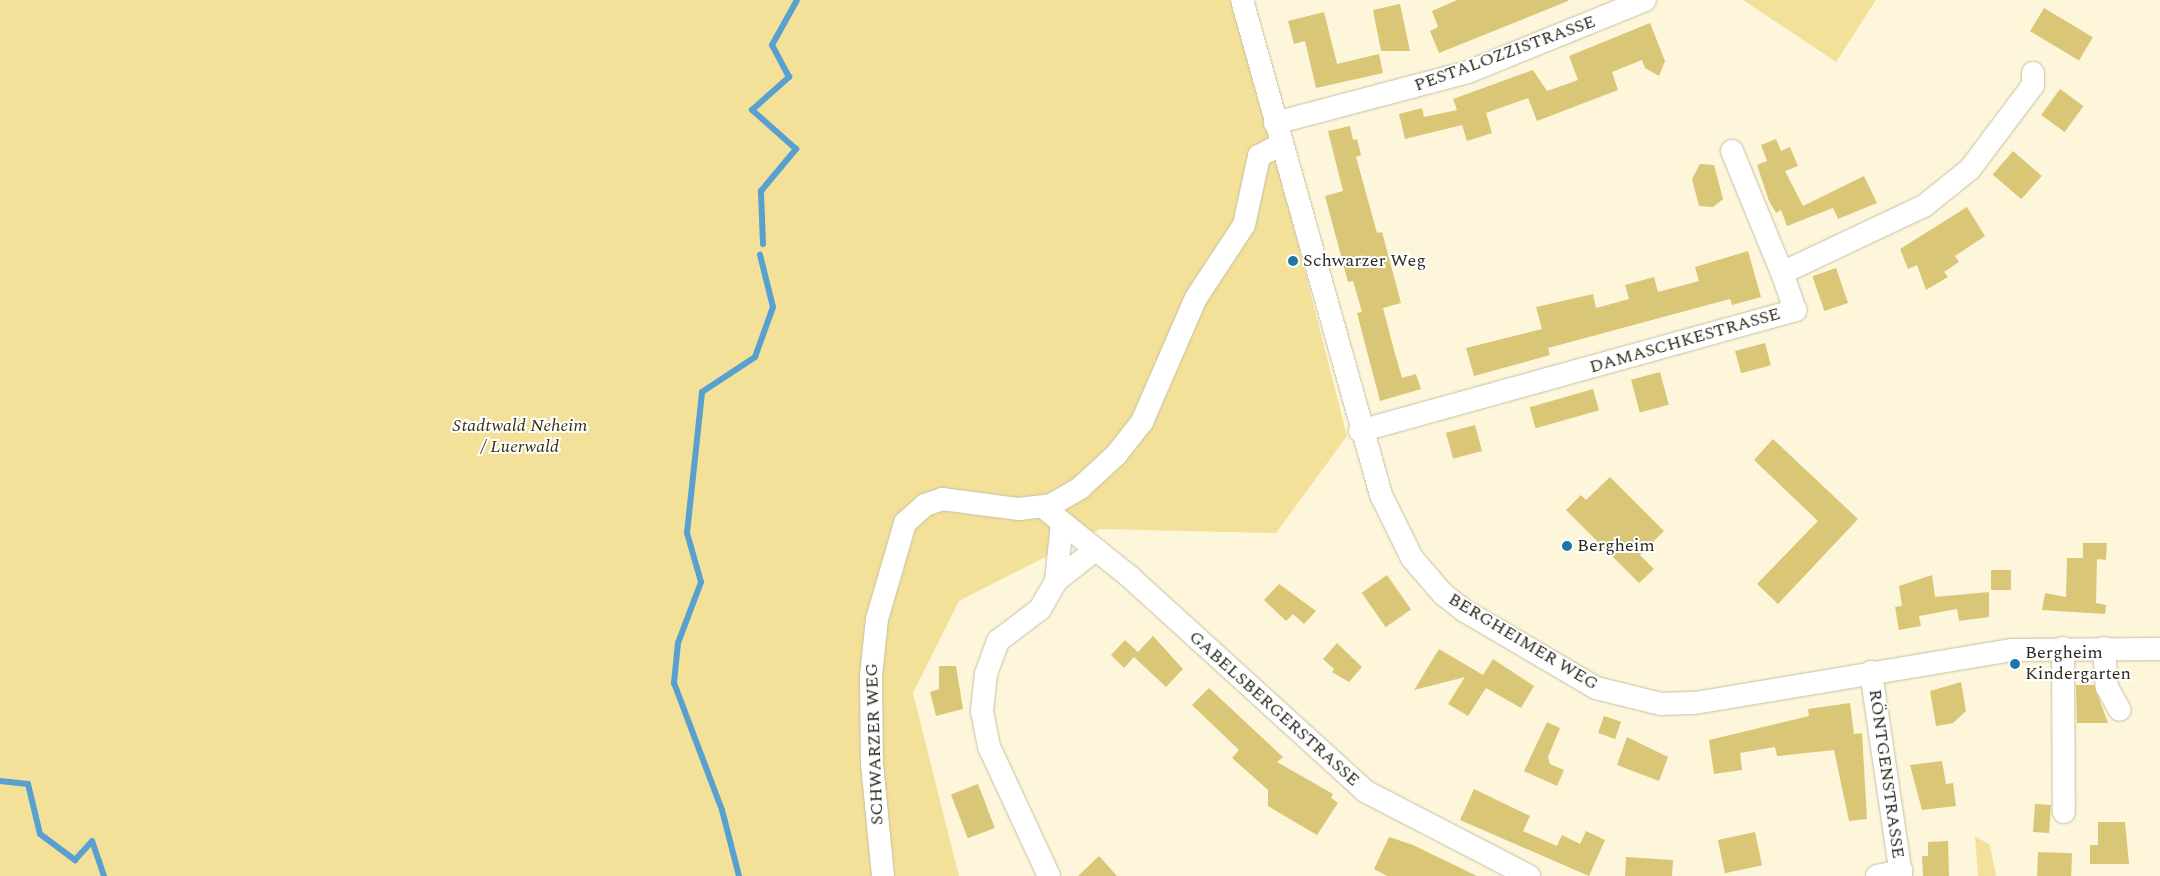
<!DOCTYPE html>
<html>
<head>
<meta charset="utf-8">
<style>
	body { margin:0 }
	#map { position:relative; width:2160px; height:876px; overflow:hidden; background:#fdf6da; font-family:Spectral,serif }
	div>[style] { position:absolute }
	.green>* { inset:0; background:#f3e199 }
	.stream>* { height:6px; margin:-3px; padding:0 3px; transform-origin:3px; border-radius:3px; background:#57a0cf }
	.building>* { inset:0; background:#d9c677; transform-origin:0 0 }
	.roads { filter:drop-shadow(0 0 1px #c6bfa4) drop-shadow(0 0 1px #c6bfa4) }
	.minor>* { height:22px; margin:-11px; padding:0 11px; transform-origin:11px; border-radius:11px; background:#fff }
	.dots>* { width:14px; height:14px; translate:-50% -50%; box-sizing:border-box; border:2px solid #fff; border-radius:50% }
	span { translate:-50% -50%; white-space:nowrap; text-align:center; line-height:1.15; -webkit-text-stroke:4px #fff; paint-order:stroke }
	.street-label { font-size:18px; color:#2e2c21 }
	.poi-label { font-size:18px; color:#2e2c21 }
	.left { translate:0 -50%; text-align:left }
	.park-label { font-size:18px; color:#3a310e; font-style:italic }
</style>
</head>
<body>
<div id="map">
	<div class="green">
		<div style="clip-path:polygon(0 0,1236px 0,1347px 436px,1276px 533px,1100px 529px,959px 601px,913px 693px,959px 876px,0 876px)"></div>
		<div style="clip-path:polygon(1743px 0,1876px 0,1836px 62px)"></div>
		<div style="clip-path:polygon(1975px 836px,1990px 845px,1996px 876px,1978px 876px)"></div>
	</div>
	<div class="stream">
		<div style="left:763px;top:244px;width:53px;rotate:-92.2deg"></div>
		<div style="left:761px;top:191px;width:55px;rotate:-50.2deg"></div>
		<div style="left:796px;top:149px;width:59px;rotate:-138.4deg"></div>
		<div style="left:752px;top:110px;width:50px;rotate:-41.7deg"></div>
		<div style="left:789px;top:77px;width:36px;rotate:-118deg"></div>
		<div style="left:772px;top:45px;width:51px;rotate:-60.9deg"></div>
		<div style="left:0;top:781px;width:28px;rotate:6deg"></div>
		<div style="left:28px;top:784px;width:51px;rotate:76.5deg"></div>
		<div style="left:40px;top:834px;width:44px;rotate:36.6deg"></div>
		<div style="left:75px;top:860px;width:25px;rotate:-48deg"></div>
		<div style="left:92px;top:841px;width:37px;rotate:71deg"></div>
		<div style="left:739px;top:876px;width:68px;rotate:-104.4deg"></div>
		<div style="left:722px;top:810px;width:136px;rotate:-110.7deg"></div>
		<div style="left:674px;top:683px;width:40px;rotate:-84.3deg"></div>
		<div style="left:678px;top:643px;width:65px;rotate:-69.3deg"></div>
		<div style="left:701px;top:582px;width:51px;rotate:-105.9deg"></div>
		<div style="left:687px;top:533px;width:142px;rotate:-83.9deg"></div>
		<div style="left:702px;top:392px;width:64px;rotate:-33.4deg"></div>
		<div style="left:755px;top:357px;width:53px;rotate:-70.2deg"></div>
		<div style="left:773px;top:307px;width:54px;rotate:-104deg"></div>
	</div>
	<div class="building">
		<div style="clip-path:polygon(1457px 0,1568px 0,1568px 1px,1439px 53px,1430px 31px,1438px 27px,1432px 11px)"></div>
		<div style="clip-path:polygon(1400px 4px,1410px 51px,1381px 51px,1373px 10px)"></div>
		<div style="left:2044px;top:8px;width:57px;height:27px;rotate:31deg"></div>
		<div style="clip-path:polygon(1324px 12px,1337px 64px,1379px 54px,1383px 73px,1316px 88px,1305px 41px,1294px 44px,1288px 21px)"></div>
		<div style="clip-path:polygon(1650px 23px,1665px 61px,1659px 76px,1645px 68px,1642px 60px,1612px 72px,1618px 90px,1537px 121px,1528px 98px,1486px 113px,1492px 133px,1467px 141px,1462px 125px,1405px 139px,1399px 114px,1422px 108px,1424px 117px,1457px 110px,1453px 99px,1533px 70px,1547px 91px,1578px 80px,1569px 56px)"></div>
		<div style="left:2060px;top:89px;width:29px;height:32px;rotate:36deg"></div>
		<div style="clip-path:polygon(1350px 126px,1353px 140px,1357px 139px,1361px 155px,1356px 157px,1377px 233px,1382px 232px,1401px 303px,1383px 308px,1394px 350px,1402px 378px,1416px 374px,1421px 389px,1380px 401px,1357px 313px,1362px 312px,1353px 281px,1348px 282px,1325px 196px,1343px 191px,1328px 131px)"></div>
		<div style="clip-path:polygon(1776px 139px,1781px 151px,1790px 147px,1798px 166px,1785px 171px,1803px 206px,1864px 176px,1877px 203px,1838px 219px,1833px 208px,1787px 226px,1781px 210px,1776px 213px,1769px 201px,1757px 165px,1767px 161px,1761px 145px)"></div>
		<div style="left:2013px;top:151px;width:38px;height:31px;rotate:41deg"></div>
		<div style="clip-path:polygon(1700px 164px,1714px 165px,1723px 199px,1713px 207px,1699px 206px,1692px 179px)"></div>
		<div style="clip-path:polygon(1967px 207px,1985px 236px,1955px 256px,1959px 262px,1944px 272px,1948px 277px,1926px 290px,1917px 265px,1908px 269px,1900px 249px)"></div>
		<div style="clip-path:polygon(1748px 251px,1761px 297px,1732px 305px,1730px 299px,1548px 348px,1550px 355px,1474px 376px,1466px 348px,1542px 329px,1536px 307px,1593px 294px,1596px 308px,1629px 299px,1625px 285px,1654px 277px,1658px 292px,1699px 281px,1695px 267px)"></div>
		<div style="left:1836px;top:268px;width:37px;height:25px;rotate:71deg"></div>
		<div style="left:1765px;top:343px;width:23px;height:31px;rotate:75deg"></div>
		<div style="left:1660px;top:372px;width:34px;height:30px;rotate:75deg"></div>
		<div style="left:1593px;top:389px;width:22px;height:66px;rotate:74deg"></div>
		<div style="left:1475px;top:425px;width:27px;height:30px;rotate:75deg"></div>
		<div style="clip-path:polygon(1773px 439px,1858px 519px,1778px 604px,1757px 584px,1818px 521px,1754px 460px)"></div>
		<div style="clip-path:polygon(1610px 477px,1664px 531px,1640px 555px,1654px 569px,1639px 583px,1566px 510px,1581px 495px,1586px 500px)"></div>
		<div style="clip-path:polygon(2083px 543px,2107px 543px,2106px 560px,2097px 559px,2096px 603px,2106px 605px,2105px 614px,2042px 610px,2045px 593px,2066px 597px,2067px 558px,2083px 558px)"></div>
		<div style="left:1991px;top:570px;width:20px;height:20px"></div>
		<div style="left:1387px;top:575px;width:42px;height:31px;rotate:55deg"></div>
		<div style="clip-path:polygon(1932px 575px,1935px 597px,1989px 592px,1989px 617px,1959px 621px,1957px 609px,1919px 616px,1921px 626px,1899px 630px,1895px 607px,1902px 606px,1899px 586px)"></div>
		<div style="clip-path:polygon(1279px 584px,1316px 611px,1304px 624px,1293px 614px,1286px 621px,1264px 600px)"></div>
		<div style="clip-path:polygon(1153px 636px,1183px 669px,1166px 687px,1134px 657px,1124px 668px,1111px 655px,1125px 640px,1138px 652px)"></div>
		<div style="clip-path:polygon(1337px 643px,1362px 667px,1349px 682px,1332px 672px,1334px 669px,1323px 659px)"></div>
		<div style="clip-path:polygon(1439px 649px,1483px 675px,1493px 659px,1534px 686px,1521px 708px,1486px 688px,1468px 716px,1448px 704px,1465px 677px,1414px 690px)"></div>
		<div style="clip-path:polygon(939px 666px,956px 666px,963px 709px,936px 716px,930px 692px,939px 689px)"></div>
		<div style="clip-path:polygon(1961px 682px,1966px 711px,1953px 723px,1936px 726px,1930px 691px)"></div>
		<div style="clip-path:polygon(2076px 685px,2094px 685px,2108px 723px,2077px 723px)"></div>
		<div style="clip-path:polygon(1209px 688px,1283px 757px,1277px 762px,1333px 794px,1331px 798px,1338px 803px,1317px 835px,1268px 806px,1268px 790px,1232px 758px,1239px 750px,1192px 705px)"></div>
		<div style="clip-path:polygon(1850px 703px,1854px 734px,1862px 733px,1867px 819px,1849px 821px,1834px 750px,1777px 756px,1775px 747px,1740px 753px,1742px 770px,1714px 774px,1709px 740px,1809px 716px,1808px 709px)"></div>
		<div style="left:1604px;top:716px;width:18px;height:18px;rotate:19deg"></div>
		<div style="clip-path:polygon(1547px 722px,1560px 728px,1548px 757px,1550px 764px,1564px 770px,1557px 786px,1524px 771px)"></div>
		<div style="clip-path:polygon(1627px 737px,1668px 757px,1659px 781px,1617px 765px)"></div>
		<div style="clip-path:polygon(1942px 761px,1946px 784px,1953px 783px,1956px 806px,1922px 810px,1910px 765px)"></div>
		<div style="left:978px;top:784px;width:47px;height:29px;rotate:69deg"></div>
		<div style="clip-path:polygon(1474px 789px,1530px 816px,1523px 831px,1557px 846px,1562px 835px,1580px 844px,1586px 831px,1605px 840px,1589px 876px,1460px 820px)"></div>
		<div style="left:2035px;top:804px;width:16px;height:28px;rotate:4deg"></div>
		<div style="clip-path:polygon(2098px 822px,2125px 822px,2129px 864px,2090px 864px,2090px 845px,2098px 845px)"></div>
		<div style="left:1755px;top:832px;width:34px;height:38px;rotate:78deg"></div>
		<div style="clip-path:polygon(1389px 837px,1413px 845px,1477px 876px,1387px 876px,1374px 869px)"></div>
		<div style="clip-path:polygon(1948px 841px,1949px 876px,1923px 876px,1922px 856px,1928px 856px,1928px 842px)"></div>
		<div style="left:2038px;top:852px;width:34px;height:24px;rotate:2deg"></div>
		<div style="clip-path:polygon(1099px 856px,1117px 876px,1078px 876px)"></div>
		<div style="clip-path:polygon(1626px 857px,1673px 860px,1672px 876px,1625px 876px)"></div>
	</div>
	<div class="roads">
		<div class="minor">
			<div style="left:1242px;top:0;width:514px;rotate:74.31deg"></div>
			<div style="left:1381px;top:495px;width:70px;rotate:63.8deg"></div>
			<div style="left:1412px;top:558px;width:48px;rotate:49.3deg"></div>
			<div style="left:1443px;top:594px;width:28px;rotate:38deg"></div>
			<div style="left:1465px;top:611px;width:152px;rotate:30.4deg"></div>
			<div style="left:1596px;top:688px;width:67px;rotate:13.8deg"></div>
			<div style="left:1661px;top:704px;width:34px;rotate:-2deg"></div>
			<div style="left:1695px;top:703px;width:322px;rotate:-9.5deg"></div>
			<div style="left:2013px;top:650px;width:147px;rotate:-0.4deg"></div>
			<div style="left:1275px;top:123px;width:200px;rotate:-14.8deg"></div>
			<div style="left:1468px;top:72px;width:191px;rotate:-22.1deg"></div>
			<div style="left:1732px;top:151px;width:132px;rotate:67.7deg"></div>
			<div style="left:1360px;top:431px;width:452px;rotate:-15.5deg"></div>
			<div style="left:1795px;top:310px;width:39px;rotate:-109deg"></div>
			<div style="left:1782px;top:273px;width:157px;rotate:-25.3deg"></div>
			<div style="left:1924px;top:206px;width:59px;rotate:-38.8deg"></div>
			<div style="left:1970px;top:169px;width:105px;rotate:-53.1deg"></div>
			<div style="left:2033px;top:85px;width:12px;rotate:-90deg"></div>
			<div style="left:1043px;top:507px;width:112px;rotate:38.8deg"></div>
			<div style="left:1130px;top:577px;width:318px;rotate:42.3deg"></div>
			<div style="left:1365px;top:791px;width:185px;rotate:27.4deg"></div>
			<div style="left:1056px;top:581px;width:58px;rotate:-84.1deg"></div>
			<div style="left:2063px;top:648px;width:164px;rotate:89.7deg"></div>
			<div style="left:2104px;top:648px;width:39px;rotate:86deg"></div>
			<div style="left:2107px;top:687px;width:26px;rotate:61deg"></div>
			<div style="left:1871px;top:672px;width:206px;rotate:81.6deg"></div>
			<div style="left:883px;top:876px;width:113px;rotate:-95.6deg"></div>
			<div style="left:872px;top:764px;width:88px;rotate:-90.7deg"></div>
			<div style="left:871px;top:676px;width:57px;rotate:-84deg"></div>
			<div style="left:877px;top:619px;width:100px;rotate:-73.7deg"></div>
			<div style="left:905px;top:523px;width:27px;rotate:-42deg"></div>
			<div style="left:925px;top:505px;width:18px;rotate:-19deg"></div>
			<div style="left:942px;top:499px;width:78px;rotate:7.4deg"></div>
			<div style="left:1019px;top:509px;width:32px;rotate:-7deg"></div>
			<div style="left:1051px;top:505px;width:34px;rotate:-30deg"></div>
			<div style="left:1080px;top:488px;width:49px;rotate:-42.5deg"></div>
			<div style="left:1116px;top:455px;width:42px;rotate:-51.8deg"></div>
			<div style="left:1142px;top:422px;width:135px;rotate:-66.5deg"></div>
			<div style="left:1196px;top:298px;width:87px;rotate:-56.7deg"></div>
			<div style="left:1244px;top:225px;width:71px;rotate:-77.7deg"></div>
			<div style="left:1259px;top:156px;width:24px;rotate:-28deg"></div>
			<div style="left:1049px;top:876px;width:142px;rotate:-114.9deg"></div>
			<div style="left:989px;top:747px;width:37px;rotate:-101deg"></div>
			<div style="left:982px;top:711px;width:37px;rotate:-84deg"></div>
			<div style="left:986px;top:674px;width:35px;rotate:-70deg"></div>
			<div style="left:998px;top:641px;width:53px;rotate:-37.3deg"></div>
			<div style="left:1040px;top:609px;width:32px;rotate:-60deg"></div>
			<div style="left:1056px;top:581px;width:50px;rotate:-38.5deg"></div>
			<div style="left:1877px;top:876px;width:25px;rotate:-12deg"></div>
		</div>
	</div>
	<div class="dots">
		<div style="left:1293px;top:261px;background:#2075a5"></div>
		<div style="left:1567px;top:546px;background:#2075a5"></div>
		<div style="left:2015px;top:664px;background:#2075a5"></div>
	</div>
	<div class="street-label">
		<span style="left:1505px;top:54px;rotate:-20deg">PESTALOZZISTRASSE</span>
		<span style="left:1685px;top:341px;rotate:-16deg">DAMASCHKESTRASSE</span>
		<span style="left:1523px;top:642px;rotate:31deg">BERGHEIMER WEG</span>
		<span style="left:1274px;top:709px;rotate:42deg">GABELSBERGERSTRASSE</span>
		<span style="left:875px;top:744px;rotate:-92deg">SCHWARZER WEG</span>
		<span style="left:1886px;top:774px;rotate:82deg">RÖNTGENSTRASSE</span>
	</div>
	<div class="poi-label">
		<span class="left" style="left:1303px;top:261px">Schwarzer Weg</span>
		<span class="left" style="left:1577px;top:546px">Bergheim</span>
		<span class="left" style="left:2025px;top:664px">Bergheim<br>Kindergarten</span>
	</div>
	<div class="park-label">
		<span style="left:520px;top:437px">Stadtwald Neheim<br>/ Luerwald</span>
	</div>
</div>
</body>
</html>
